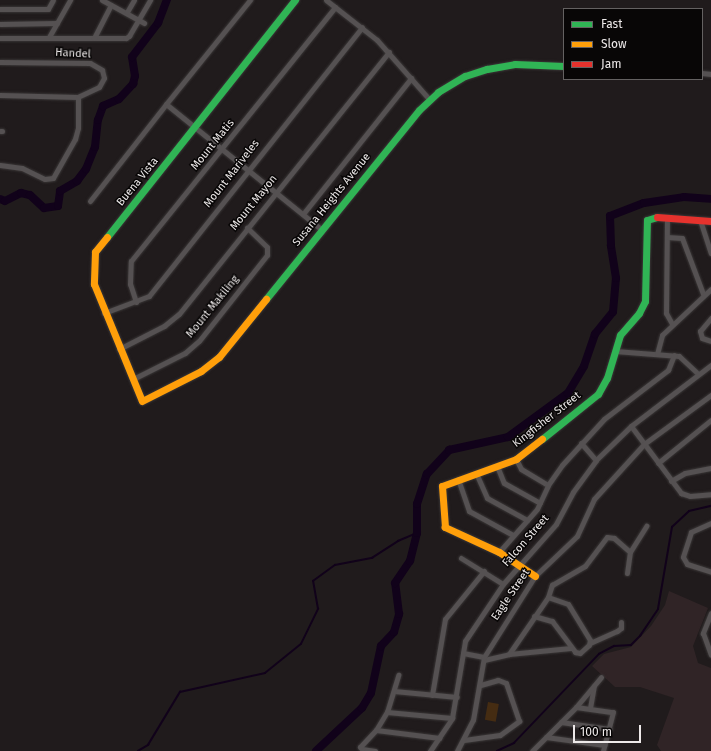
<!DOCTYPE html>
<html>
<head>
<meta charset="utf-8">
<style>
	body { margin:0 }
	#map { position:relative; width:711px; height:751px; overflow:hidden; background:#201b1c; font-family:"Fira Sans",sans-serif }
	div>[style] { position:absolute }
	.built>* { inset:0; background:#302426 }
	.green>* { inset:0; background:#452c12; transform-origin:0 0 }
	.stream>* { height:1.5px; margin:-0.75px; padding:0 0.75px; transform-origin:0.75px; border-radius:0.75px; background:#11021a }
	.river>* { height:8px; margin:-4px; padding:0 4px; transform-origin:4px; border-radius:4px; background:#11021a }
	.roads { filter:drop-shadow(0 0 1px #3a3737) drop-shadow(0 0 1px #3a3737) }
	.street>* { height:5px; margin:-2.5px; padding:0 2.5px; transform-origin:2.5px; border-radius:2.5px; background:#555152 }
	.fast>* { height:7px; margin:-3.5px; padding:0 3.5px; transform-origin:3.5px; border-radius:3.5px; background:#30b455 }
	.slow>* { height:7px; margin:-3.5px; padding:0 3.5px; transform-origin:3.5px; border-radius:3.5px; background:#ff9f0a }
	.jam>* { height:7px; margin:-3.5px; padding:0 3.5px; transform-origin:3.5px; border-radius:3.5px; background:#e5322d }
	span { translate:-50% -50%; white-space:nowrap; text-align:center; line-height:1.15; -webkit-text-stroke:3px #080606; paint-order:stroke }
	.street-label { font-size:11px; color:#ede9e9 }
	.legend { position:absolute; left:563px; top:8px; width:140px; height:72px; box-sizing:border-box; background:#080606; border:1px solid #646161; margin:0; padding:5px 7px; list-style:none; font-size:12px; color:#ede9e9 }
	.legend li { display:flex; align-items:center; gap:8px; height:20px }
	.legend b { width:20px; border:1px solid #646161 }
	.scale { position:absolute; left:573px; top:725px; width:68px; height:18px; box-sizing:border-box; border:2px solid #ede9e9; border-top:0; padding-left:5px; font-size:12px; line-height:14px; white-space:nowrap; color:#ede9e9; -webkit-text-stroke:3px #080606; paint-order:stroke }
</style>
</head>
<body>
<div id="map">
	<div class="built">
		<div style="clip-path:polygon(669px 591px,708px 608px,693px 646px,698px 663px,711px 668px,711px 751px,661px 751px,657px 745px,674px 698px,640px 687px,615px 687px,592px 666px,604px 654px,631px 647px,651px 626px,665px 605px)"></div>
	</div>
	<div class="green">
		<div style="left:488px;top:702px;width:11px;height:18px;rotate:10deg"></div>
	</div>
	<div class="stream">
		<div style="left:138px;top:751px;width:12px;rotate:-31deg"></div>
		<div style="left:148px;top:745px;width:62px;rotate:-58.9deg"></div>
		<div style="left:180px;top:692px;width:87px;rotate:-12.6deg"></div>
		<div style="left:265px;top:673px;width:46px;rotate:-38.9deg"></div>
		<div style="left:301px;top:644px;width:39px;rotate:-64deg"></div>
		<div style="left:318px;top:609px;width:28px;rotate:-100deg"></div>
		<div style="left:313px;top:581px;width:27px;rotate:-36deg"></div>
		<div style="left:335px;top:565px;width:38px;rotate:-11deg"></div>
		<div style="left:372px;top:558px;width:31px;rotate:-33deg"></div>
		<div style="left:398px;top:541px;width:21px;rotate:-23deg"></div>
		<div style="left:497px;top:751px;width:19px;rotate:-25deg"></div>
		<div style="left:514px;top:743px;width:123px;rotate:-46.3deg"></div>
		<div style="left:599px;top:654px;width:17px;rotate:-28deg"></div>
		<div style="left:614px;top:646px;width:17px;rotate:-3deg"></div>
		<div style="left:631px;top:645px;width:13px;rotate:-45deg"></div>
		<div style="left:640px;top:636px;width:32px;rotate:-56deg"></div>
		<div style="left:658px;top:609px;width:83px;rotate:-80.3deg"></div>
		<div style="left:672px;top:527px;width:23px;rotate:-43deg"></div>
		<div style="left:689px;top:511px;width:23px;rotate:-13deg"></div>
	</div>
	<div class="river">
		<div style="left:0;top:199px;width:5px;rotate:22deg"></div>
		<div style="left:5px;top:201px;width:18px;rotate:-27deg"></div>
		<div style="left:21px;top:193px;width:9px;rotate:13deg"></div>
		<div style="left:30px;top:195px;width:19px;rotate:43deg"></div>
		<div style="left:44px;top:208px;width:14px;rotate:-8deg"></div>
		<div style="left:58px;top:206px;width:15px;rotate:-82deg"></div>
		<div style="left:60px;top:191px;width:20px;rotate:-30deg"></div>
		<div style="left:77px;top:181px;width:15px;rotate:-53deg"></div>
		<div style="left:86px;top:169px;width:24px;rotate:-68deg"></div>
		<div style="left:95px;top:147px;width:27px;rotate:-84deg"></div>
		<div style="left:98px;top:120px;width:15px;rotate:-70deg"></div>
		<div style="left:103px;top:106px;width:17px;rotate:-24deg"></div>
		<div style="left:119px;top:99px;width:21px;rotate:-47deg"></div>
		<div style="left:133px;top:84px;width:8px;rotate:-76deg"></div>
		<div style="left:135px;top:76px;width:19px;rotate:-99deg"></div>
		<div style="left:132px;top:57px;width:43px;rotate:-52.6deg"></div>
		<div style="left:158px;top:23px;width:25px;rotate:-69deg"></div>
		<div style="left:316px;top:751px;width:63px;rotate:-43.1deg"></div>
		<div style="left:362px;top:708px;width:17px;rotate:-59deg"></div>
		<div style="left:371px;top:693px;width:48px;rotate:-78deg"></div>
		<div style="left:381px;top:646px;width:19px;rotate:-47deg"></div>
		<div style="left:394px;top:632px;width:19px;rotate:-74deg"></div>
		<div style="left:399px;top:614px;width:31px;rotate:-97deg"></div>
		<div style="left:395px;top:583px;width:27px;rotate:-56deg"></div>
		<div style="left:410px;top:561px;width:29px;rotate:-76deg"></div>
		<div style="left:417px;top:533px;width:29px;rotate:-90deg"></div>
		<div style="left:417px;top:504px;width:32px;rotate:-72deg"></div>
		<div style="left:427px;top:474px;width:33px;rotate:-47deg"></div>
		<div style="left:449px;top:450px;width:60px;rotate:-12.4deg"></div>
		<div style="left:508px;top:437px;width:74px;rotate:-36.3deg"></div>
		<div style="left:568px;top:393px;width:31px;rotate:-59deg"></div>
		<div style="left:584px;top:366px;width:34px;rotate:-71deg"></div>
		<div style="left:595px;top:334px;width:28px;rotate:-51deg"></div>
		<div style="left:613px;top:312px;width:34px;rotate:-85deg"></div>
		<div style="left:616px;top:278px;width:33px;rotate:-99deg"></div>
		<div style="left:611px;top:245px;width:29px;rotate:-92deg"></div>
		<div style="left:610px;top:216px;width:36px;rotate:-21deg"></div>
		<div style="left:644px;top:203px;width:40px;rotate:-8.5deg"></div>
		<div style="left:684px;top:197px;width:27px;rotate:4deg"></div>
	</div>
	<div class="roads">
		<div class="street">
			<div style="left:102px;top:0;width:48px;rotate:28.7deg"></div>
			<div style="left:326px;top:0;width:65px;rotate:38.1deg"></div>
			<div style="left:377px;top:40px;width:79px;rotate:48.6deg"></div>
			<div style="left:0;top:9px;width:48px"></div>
			<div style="left:48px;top:9px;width:10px;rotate:-61deg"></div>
			<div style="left:127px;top:12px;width:14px;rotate:-60deg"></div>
			<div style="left:0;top:24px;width:57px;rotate:-1deg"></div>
			<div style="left:49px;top:37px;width:43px;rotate:-60.4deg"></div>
			<div style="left:0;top:38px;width:126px"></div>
			<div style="left:126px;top:38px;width:4px;rotate:-34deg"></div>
			<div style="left:129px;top:36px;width:42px;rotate:-59.7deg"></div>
			<div style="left:94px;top:38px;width:37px;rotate:-63deg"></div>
			<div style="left:0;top:62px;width:90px;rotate:0.6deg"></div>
			<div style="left:90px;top:63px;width:14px;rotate:30deg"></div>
			<div style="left:102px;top:70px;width:8px;rotate:76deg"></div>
			<div style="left:104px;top:78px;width:10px;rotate:119deg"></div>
			<div style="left:99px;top:87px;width:23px;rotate:155deg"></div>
			<div style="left:78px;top:97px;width:78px;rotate:-178.5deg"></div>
			<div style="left:702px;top:73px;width:9px;rotate:6deg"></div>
			<div style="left:166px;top:104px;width:201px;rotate:38.9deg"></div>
			<div style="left:0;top:131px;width:2px"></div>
			<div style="left:0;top:165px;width:22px;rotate:8deg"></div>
			<div style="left:22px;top:168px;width:25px;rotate:26deg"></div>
			<div style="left:45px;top:179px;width:8px;rotate:-7deg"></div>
			<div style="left:53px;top:178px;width:45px;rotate:-60.6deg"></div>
			<div style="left:75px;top:139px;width:11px;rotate:-75deg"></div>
			<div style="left:78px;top:128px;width:31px;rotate:-90deg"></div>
			<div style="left:90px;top:201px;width:123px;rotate:-51.9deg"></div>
			<div style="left:166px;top:104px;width:134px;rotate:-51.1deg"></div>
			<div style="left:303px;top:214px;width:174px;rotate:-51.5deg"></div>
			<div style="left:667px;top:218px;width:95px;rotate:90.6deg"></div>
			<div style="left:666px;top:313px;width:13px;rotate:61deg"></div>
			<div style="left:700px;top:220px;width:35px;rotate:72deg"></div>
			<div style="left:667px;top:237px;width:15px;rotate:4deg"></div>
			<div style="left:682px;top:238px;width:60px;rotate:69.4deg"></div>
			<div style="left:136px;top:302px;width:19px;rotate:-108deg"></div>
			<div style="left:130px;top:284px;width:23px;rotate:-88deg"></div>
			<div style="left:131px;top:261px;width:326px;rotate:-51.2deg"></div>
			<div style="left:104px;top:313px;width:48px;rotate:-20.7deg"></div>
			<div style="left:149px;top:296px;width:343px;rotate:-51.6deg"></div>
			<div style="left:711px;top:318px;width:17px;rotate:130deg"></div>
			<div style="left:700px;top:331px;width:7px;rotate:74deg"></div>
			<div style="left:702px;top:338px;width:9px;rotate:18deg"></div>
			<div style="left:119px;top:349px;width:51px;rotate:-27.1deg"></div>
			<div style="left:164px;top:326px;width:19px;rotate:-39deg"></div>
			<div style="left:179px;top:314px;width:336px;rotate:-51.3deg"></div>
			<div style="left:615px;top:351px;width:64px;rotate:4.5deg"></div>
			<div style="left:679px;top:356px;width:26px;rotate:43deg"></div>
			<div style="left:657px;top:354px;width:20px;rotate:-75deg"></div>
			<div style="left:662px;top:335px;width:67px;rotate:-43.2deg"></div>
			<div style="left:133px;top:379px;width:58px;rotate:-26.6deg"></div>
			<div style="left:185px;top:353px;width:18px;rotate:-41deg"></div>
			<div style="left:199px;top:341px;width:110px;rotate:-51.7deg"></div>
			<div style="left:267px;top:255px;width:8px;rotate:-90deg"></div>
			<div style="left:267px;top:247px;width:28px;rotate:-136deg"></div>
			<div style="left:631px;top:426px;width:84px;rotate:53.3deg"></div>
			<div style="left:681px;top:493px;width:9px;rotate:18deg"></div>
			<div style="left:690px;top:496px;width:21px;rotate:-5deg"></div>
			<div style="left:581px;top:443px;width:23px;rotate:49deg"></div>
			<div style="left:516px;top:459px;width:11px;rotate:63deg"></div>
			<div style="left:521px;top:469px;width:31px;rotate:31deg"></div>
			<div style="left:658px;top:463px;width:68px;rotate:-39.1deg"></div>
			<div style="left:497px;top:466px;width:18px;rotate:68deg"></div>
			<div style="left:504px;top:483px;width:41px;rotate:29.1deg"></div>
			<div style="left:476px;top:473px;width:27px;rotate:66deg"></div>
			<div style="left:487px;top:498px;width:46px;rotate:28.8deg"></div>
			<div style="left:458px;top:479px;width:34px;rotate:71deg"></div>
			<div style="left:469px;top:511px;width:50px;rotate:28.6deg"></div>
			<div style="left:671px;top:481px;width:16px;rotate:-30deg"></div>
			<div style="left:685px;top:473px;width:26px;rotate:-11deg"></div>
			<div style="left:711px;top:523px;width:22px;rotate:156deg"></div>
			<div style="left:691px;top:532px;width:26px;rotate:108deg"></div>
			<div style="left:683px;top:557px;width:8px;rotate:60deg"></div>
			<div style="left:687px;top:564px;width:25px;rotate:18deg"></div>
			<div style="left:499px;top:552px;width:57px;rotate:-48.5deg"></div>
			<div style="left:537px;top:509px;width:26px;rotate:-65deg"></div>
			<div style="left:548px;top:485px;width:24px;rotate:-55deg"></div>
			<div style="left:562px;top:465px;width:62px;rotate:-47.6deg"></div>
			<div style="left:604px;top:419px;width:81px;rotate:-37.4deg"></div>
			<div style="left:668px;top:370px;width:16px;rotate:-68deg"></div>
			<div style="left:461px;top:558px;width:49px;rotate:31.8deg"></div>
			<div style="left:627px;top:573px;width:21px;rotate:-82deg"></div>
			<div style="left:711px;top:613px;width:22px;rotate:112deg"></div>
			<div style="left:703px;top:633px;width:23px;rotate:70deg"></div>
			<div style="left:534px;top:616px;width:19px;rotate:16deg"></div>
			<div style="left:552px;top:621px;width:39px;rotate:53deg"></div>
			<div style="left:575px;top:652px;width:5px;rotate:11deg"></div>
			<div style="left:580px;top:653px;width:12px;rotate:-42deg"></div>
			<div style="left:589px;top:645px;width:5px;rotate:-79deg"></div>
			<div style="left:590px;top:640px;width:42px;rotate:-121.4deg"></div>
			<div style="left:568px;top:604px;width:21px;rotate:-161deg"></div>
			<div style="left:590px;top:643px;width:30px;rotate:-24deg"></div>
			<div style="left:617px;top:631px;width:5px;rotate:-37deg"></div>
			<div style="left:621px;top:628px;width:6px;rotate:-90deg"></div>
			<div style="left:463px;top:653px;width:21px;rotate:11deg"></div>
			<div style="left:509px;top:654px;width:69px;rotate:-55.6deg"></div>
			<div style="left:548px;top:597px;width:13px;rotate:-72deg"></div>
			<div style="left:552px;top:585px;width:38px;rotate:-30deg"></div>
			<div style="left:585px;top:566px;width:36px;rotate:-53deg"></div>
			<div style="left:607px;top:537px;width:7px;rotate:8deg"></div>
			<div style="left:614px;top:538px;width:21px;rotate:41deg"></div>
			<div style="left:630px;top:552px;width:31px;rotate:-58deg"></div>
			<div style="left:484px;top:660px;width:26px;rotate:-13deg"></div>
			<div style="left:509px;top:654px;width:62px;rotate:-5.5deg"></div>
			<div style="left:394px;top:691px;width:63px;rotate:5.4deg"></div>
			<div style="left:432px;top:695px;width:77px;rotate:-80.3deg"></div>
			<div style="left:445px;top:619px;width:62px;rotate:-50.9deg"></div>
			<div style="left:576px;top:707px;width:37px;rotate:8deg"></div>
			<div style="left:613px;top:712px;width:40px;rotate:104.4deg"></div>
			<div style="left:590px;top:708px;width:22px;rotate:-80deg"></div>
			<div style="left:387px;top:712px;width:65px;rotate:5.3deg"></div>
			<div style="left:561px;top:722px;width:49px;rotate:8.3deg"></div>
			<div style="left:376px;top:730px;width:64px;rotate:7.2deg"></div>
			<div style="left:546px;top:737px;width:59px;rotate:7.9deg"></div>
			<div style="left:464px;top:740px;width:36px;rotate:-8deg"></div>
			<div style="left:500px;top:735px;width:24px;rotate:-36deg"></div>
			<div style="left:519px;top:721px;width:40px;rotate:-108.9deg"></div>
			<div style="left:506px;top:683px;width:9px;rotate:-159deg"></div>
			<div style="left:498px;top:680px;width:19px;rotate:164deg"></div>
			<div style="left:375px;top:751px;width:13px;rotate:-171deg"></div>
			<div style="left:362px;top:749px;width:3px;rotate:-135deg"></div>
			<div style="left:360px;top:747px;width:23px;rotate:-47deg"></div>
			<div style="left:376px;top:730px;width:21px;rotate:-59deg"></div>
			<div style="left:387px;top:712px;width:39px;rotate:-73deg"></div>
			<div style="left:430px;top:751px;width:40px;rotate:-56deg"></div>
			<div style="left:452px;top:718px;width:78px;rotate:-80.4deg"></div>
			<div style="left:465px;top:641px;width:69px;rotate:-56.3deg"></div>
			<div style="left:503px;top:584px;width:80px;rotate:-48.5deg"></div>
			<div style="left:556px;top:524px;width:36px;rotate:-62deg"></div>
			<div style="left:573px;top:492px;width:39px;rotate:-54deg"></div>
			<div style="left:596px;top:460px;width:49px;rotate:-44.2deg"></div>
			<div style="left:631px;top:426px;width:101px;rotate:-37.3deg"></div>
			<div style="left:457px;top:751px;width:35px;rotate:-63deg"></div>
			<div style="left:473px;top:720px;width:64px;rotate:-80.1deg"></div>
			<div style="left:484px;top:657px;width:96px;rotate:-57.8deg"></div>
			<div style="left:535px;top:576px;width:58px;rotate:-43.6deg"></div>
			<div style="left:577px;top:536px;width:41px;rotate:-65.3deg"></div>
			<div style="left:594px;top:499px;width:74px;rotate:-47.7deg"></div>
			<div style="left:644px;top:444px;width:83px;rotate:-36.2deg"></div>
			<div style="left:532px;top:751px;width:62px;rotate:-45deg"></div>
			<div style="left:576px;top:707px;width:39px;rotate:-50deg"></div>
		</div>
		<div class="fast">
			<div style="left:107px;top:237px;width:303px;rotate:-51.6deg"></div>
			<div style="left:266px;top:299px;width:243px;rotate:-51deg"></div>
			<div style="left:419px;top:110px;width:26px;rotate:-43deg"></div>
			<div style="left:438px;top:92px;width:31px;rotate:-31deg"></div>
			<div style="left:465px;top:76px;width:23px;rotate:-18deg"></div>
			<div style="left:487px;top:69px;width:28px;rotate:-10deg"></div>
			<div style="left:515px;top:64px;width:49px;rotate:2.3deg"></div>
			<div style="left:542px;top:439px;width:72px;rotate:-38.8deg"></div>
			<div style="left:598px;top:394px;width:18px;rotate:-61deg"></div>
			<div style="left:607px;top:378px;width:45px;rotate:-73.2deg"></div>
			<div style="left:620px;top:335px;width:29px;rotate:-49deg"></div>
			<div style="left:639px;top:313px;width:13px;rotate:-63deg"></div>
			<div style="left:645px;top:301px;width:81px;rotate:-88.6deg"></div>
			<div style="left:647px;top:220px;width:10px;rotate:-17deg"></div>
		</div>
		<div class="slow">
			<div style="left:107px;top:237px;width:19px;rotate:129deg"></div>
			<div style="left:95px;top:252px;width:32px;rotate:92deg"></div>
			<div style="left:94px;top:284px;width:126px;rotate:67.7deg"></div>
			<div style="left:142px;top:401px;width:66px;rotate:-27deg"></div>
			<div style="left:201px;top:371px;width:23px;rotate:-38deg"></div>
			<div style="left:219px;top:357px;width:75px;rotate:-51deg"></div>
			<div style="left:535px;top:576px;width:43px;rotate:-146.3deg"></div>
			<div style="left:499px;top:552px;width:60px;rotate:-155.2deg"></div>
			<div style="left:445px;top:527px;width:41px;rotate:-94.2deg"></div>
			<div style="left:442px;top:486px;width:79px;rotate:-20deg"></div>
			<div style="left:516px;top:459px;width:33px;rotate:-38deg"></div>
		</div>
		<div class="jam">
			<div style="left:657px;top:217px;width:54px;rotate:4.2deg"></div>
		</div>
	</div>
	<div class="street-label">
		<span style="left:73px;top:54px;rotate:3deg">Handel</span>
		<span style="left:213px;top:145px;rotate:-51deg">Mount Matis</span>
		<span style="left:232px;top:174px;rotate:-52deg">Mount Mariveles</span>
		<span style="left:138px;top:182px;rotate:-51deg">Buena Vista</span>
		<span style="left:332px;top:200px;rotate:-51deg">Susana Heights Avenue</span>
		<span style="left:254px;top:203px;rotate:-51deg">Mount Mayon</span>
		<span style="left:213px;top:307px;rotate:-51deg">Mount Makiling</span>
		<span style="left:547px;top:420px;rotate:-38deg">Kingfisher Street</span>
		<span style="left:526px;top:541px;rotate:-49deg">Falcon Street</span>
		<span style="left:511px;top:595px;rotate:-56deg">Eagle Street</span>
	</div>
	<ul class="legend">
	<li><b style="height:5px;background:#30b455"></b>Fast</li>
	<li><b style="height:5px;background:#ff9f0a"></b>Slow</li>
	<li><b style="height:5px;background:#e5322d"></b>Jam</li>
	</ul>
	<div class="scale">100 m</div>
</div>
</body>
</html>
